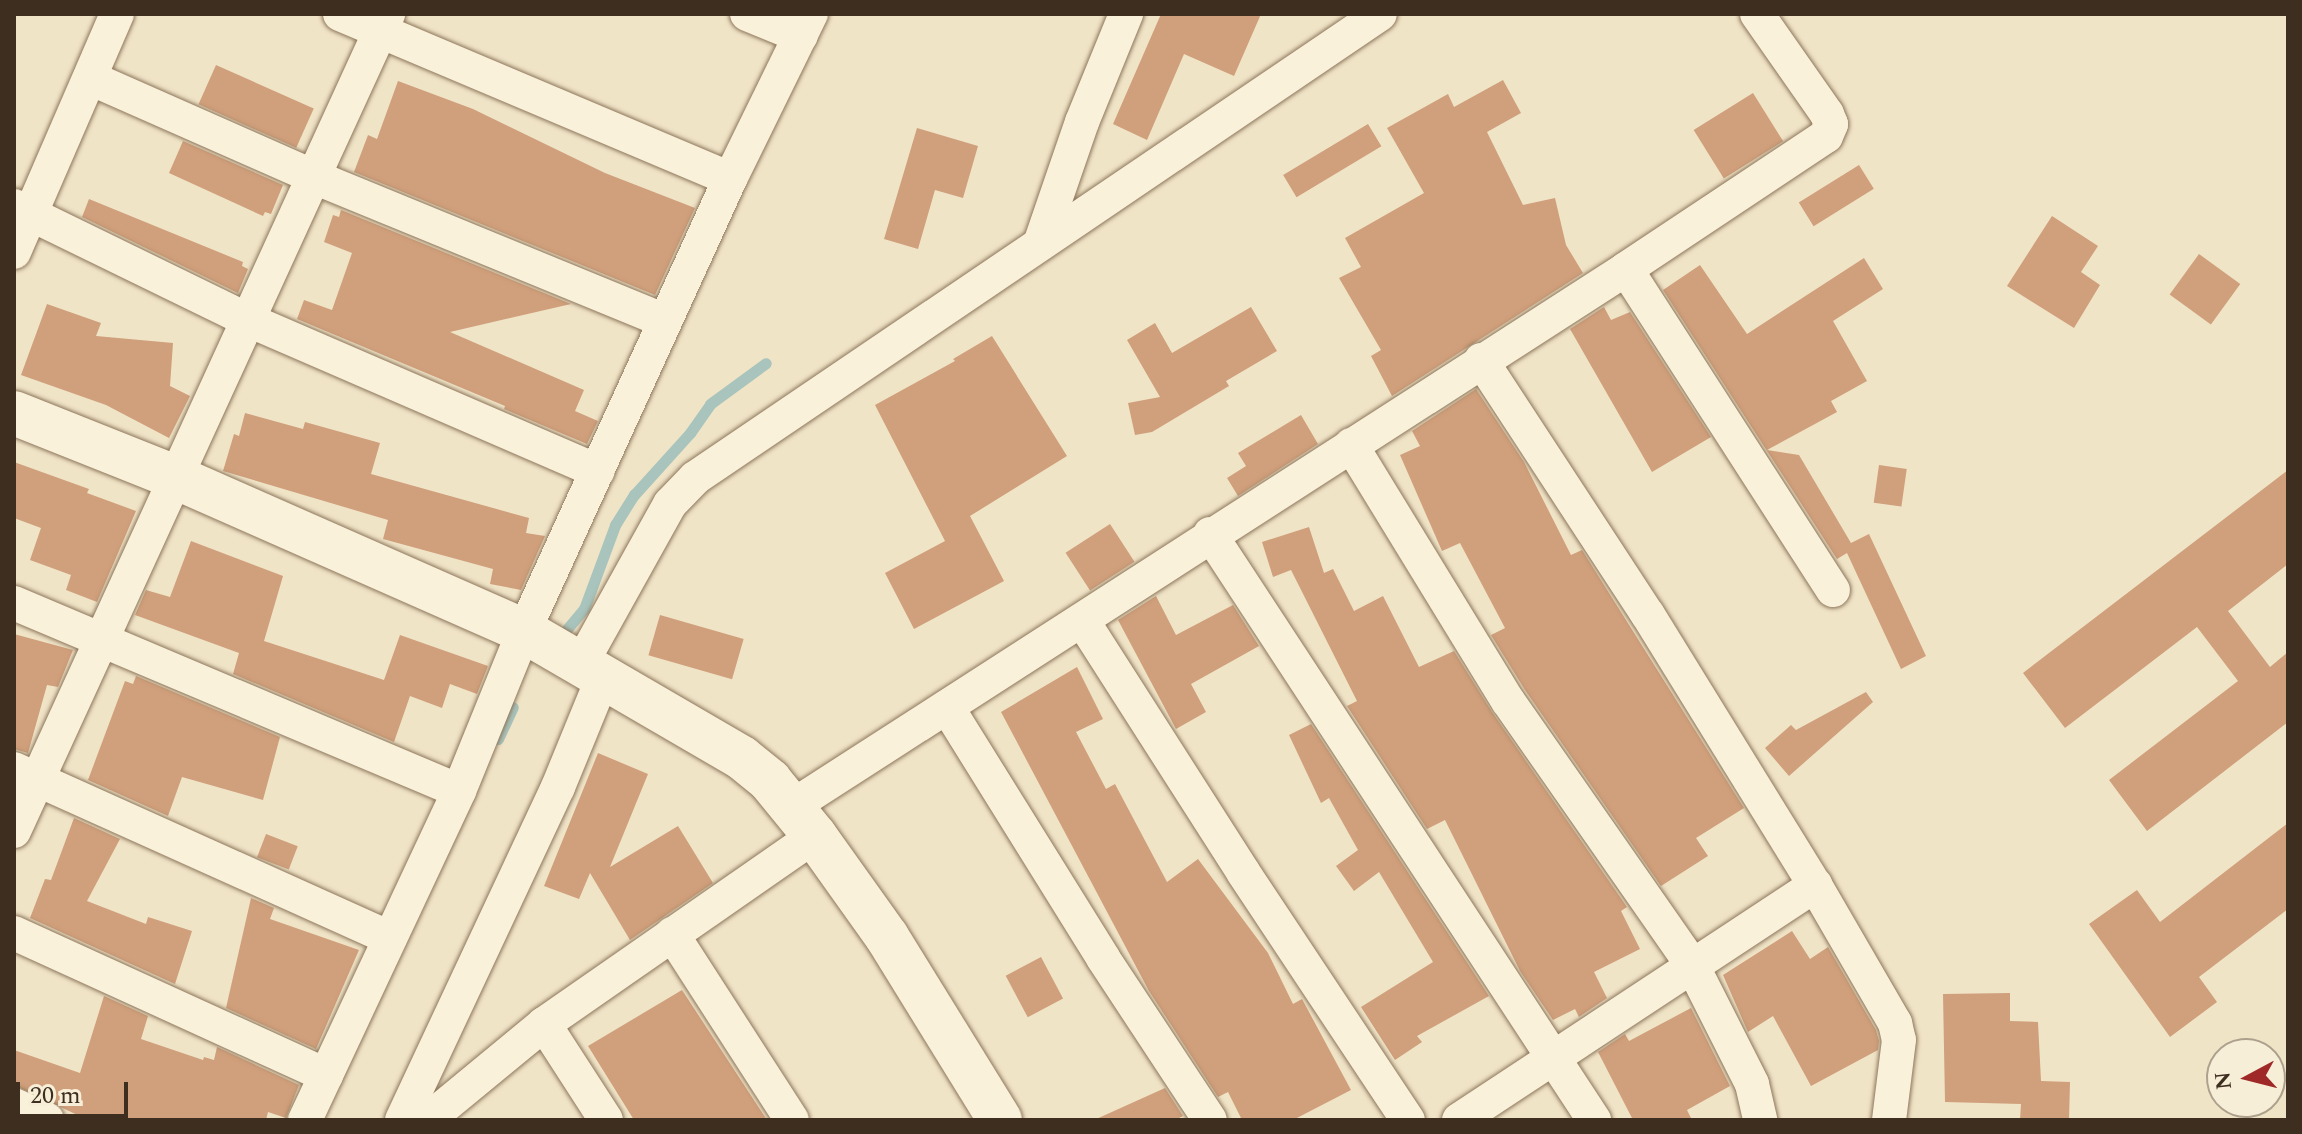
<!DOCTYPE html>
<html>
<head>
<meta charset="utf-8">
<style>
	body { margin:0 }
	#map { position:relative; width:2302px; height:1134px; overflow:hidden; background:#f0e4c7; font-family:Spectral,serif }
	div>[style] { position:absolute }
	.stream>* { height:11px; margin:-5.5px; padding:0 5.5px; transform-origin:5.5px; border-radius:5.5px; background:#a8c4bc }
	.building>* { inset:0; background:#d09f7b; transform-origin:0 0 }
	.roads { filter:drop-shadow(0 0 2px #8d765b) drop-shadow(0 0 2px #8d765b) }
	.street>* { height:34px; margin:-17px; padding:0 17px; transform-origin:17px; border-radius:17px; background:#faf1db }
	.secondary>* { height:44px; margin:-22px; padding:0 22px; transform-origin:22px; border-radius:22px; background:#faf1db }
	span { translate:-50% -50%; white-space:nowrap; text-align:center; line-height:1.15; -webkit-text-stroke:6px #f7eed7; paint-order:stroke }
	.frame { position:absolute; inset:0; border:16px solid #3d2e1f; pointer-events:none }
	.north { position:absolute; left:2206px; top:1038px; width:80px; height:80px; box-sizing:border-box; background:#f7eed7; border:2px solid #ada18d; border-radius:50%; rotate:263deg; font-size:22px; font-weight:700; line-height:32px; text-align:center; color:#3d2e1f }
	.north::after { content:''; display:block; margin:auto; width:28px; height:36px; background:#9f2929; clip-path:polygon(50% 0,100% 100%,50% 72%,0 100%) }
	.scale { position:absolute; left:16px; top:1082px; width:112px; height:36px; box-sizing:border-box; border:4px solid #3d2e1f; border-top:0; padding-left:10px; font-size:24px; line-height:28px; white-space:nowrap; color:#3d2e1f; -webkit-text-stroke:6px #f7eed7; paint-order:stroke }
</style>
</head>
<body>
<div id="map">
	<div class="stream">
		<div style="left:567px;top:629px;width:26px;rotate:-50deg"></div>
		<div style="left:584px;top:609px;width:90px;rotate:-69.7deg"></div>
		<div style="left:615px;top:525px;width:36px;rotate:-58deg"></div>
		<div style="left:634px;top:495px;width:84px;rotate:-47.9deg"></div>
		<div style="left:690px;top:433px;width:35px;rotate:-55deg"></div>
		<div style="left:710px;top:404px;width:69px;rotate:-36.2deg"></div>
		<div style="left:498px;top:739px;width:35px;rotate:-65deg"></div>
	</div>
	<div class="building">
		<div style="clip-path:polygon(1161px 14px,1261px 14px,1234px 76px,1184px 54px,1147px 140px,1113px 124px)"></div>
		<div style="left:216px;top:65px;width:107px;height:43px;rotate:24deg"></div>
		<div style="clip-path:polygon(1503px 80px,1521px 113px,1487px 132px,1523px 205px,1555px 198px,1566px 245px,1583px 273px,1392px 396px,1371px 356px,1381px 350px,1339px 278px,1361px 267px,1345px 238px,1424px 193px,1387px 128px,1448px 94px,1454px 107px)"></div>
		<div style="clip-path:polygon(398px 81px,473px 109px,605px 173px,695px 208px,655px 295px,354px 172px,368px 135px,377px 139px)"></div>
		<div style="left:1753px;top:93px;width:57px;height:70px;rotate:58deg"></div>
		<div style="left:1368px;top:124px;width:26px;height:99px;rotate:59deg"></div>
		<div style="clip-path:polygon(917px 128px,978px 146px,963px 198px,935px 190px,918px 249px,884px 239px)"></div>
		<div style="clip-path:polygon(183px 141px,283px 185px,271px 214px,265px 212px,263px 216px,169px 173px)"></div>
		<div style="left:1859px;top:165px;width:28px;height:71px;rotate:58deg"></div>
		<div style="clip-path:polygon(89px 199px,243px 262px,242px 266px,248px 269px,238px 293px,82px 217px)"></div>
		<div style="clip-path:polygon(341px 210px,571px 304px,450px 332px,584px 390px,575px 411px,598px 421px,587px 444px,504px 409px,505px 406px,297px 319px,304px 300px,332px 310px,352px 253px,324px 242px,333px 215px,339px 217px)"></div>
		<div style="clip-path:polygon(2052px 216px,2098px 246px,2081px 272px,2100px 285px,2074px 328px,2007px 286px)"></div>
		<div style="left:2199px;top:254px;width:51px;height:50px;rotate:36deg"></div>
		<div style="clip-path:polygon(1864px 258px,1883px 289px,1833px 321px,1867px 381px,1831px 401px,1837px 412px,1767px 450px,1799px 455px,1851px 543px,1869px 534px,1926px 656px,1901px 669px,1847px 553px,1837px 559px,1663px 290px,1700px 265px,1747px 334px)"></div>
		<div style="clip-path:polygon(47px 304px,101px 323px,96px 336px,173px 343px,170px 386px,190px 396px,169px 438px,106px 405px,21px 375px)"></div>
		<div style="clip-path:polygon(1251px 307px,1277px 351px,1226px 381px,1229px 386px,1152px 432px,1135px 435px,1128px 403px,1160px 397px,1127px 340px,1155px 323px,1172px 353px)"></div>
		<div style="clip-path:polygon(1604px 307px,1611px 320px,1630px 312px,1711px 437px,1652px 472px,1570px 329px)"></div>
		<div style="clip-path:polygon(992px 336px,1067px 456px,970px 516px,1004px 581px,914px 629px,885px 573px,945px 541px,875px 405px,955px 361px,953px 359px)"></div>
		<div style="clip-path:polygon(1476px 389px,1524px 462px,1571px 555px,1582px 550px,1744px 808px,1696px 838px,1708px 856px,1661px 886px,1525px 690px,1491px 635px,1505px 628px,1460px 543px,1442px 551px,1400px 455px,1420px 446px,1412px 431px)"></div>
		<div style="clip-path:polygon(245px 413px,303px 429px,305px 422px,380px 443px,371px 474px,529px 518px,526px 533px,545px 536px,521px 590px,490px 584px,493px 569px,383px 539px,388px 520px,223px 471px,234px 434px,239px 436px)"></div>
		<div style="clip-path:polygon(1301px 415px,1318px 444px,1238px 496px,1227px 478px,1246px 466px,1238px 453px)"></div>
		<div style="clip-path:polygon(14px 462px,89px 489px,87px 493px,136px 511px,97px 602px,66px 590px,71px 575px,30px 560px,41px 528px,14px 518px)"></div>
		<div style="left:1879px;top:465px;width:28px;height:38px;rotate:8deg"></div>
		<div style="clip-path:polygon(2288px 470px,2288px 564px,2228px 611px,2270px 667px,2288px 652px,2288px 722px,2147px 831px,2109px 780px,2238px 681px,2197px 627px,2065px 728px,2023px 673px)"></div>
		<div style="left:1110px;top:524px;width:45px;height:53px;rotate:57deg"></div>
		<div style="clip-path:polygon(1309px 527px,1324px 573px,1333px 569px,1354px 611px,1383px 596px,1419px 667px,1454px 651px,1492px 712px,1627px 907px,1621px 911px,1640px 949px,1594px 972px,1607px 998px,1579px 1017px,1575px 1009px,1553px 1020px,1520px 971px,1445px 820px,1427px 829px,1347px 706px,1357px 701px,1291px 570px,1273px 577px,1262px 542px)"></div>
		<div style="clip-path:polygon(191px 541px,283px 576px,264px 641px,384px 680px,400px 635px,488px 666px,477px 694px,450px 684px,442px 708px,410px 696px,394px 742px,233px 674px,239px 653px,135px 615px,146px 590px,170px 597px)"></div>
		<div style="clip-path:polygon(1156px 596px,1176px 635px,1233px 605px,1259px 646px,1191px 684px,1206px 712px,1176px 729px,1118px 620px)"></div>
		<div style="left:660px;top:615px;width:87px;height:42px;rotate:16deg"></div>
		<div style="clip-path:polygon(14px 634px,73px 650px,58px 687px,47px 685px,28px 753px,14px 749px)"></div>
		<div style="clip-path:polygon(1077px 667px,1103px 719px,1076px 732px,1106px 789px,1115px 784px,1167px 882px,1198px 859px,1268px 953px,1293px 1004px,1302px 999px,1351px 1090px,1293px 1120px,1242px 1120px,1228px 1092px,1218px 1097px,1149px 991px,1001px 712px)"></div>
		<div style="clip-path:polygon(136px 676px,280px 737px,263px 800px,182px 777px,168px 816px,88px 780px,125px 681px,133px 684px)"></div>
		<div style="clip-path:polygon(1866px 692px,1873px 702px,1789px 776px,1765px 748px,1791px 725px,1796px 730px)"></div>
		<div style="clip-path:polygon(1311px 724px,1489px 996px,1417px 1036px,1422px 1042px,1395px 1060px,1361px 1007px,1433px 962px,1379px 872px,1354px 891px,1336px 866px,1358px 850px,1329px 798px,1321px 803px,1289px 735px)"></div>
		<div style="clip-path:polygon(598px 753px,648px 774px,610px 867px,678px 826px,713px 883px,630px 940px,590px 873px,579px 899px,544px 886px)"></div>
		<div style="clip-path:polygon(74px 818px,120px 839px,87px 901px,146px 924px,148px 917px,192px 931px,175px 984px,30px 918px,45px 879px,51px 880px)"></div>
		<div style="clip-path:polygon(2288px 823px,2288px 909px,2199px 977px,2217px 1002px,2170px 1037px,2089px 924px,2137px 890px,2160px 922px)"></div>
		<div style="left:266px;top:834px;width:34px;height:25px;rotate:21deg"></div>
		<div style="clip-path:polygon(251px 898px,274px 908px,270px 919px,359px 950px,316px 1049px,226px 1008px)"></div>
		<div style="clip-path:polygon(1792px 931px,1810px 959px,1828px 947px,1876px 1030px,1879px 1041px,1878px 1050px,1811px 1086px,1773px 1016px,1748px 1032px,1723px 975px)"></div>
		<div style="left:1041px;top:957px;width:47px;height:40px;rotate:62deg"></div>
		<div style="clip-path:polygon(682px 990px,767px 1120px,634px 1120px,588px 1046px)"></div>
		<div style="clip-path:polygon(2010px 993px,2010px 1021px,2038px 1022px,2041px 1081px,2070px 1082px,2069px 1120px,2020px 1120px,2021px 1104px,1945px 1102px,1943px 994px)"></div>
		<div style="clip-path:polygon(104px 996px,148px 1016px,141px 1039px,203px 1060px,204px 1057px,214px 1060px,217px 1047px,299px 1085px,286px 1118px,268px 1112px,266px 1120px,88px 1120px,14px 1085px,14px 1050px,80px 1073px)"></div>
		<div style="clip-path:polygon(1691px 1008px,1730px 1086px,1687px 1110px,1692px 1120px,1633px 1120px,1598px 1052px,1625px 1034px,1629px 1041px)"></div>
		<div style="clip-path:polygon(1165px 1088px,1183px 1116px,1175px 1120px,1094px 1120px)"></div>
	</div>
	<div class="roads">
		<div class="street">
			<div style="left:340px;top:14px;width:423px;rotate:22.9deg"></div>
			<div style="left:747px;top:14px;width:58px;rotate:22.2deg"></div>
			<div style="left:90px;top:78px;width:245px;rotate:23.8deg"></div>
			<div style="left:314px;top:177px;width:379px;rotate:22.3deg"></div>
			<div style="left:14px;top:206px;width:258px;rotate:26deg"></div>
			<div style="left:246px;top:319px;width:383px;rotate:23.4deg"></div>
			<div style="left:1041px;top:241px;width:126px;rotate:-71deg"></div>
			<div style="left:1082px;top:122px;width:117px;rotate:-67.8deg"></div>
			<div style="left:14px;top:252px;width:259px;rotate:-66.6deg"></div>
			<div style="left:1626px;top:269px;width:382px;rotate:57.2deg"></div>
			<div style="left:1481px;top:360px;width:305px;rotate:56.8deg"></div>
			<div style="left:1648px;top:615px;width:317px;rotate:58.3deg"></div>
			<div style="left:1815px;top:885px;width:160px;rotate:59.9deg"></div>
			<div style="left:1895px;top:1023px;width:17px;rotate:77deg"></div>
			<div style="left:1899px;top:1040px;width:81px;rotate:97.1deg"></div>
			<div style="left:1351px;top:445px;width:300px;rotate:58.5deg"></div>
			<div style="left:1508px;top:701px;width:322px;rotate:55.1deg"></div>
			<div style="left:1692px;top:965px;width:133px;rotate:63.2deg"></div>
			<div style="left:1752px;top:1084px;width:37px;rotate:77deg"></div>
			<div style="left:1210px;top:534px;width:701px;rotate:56.76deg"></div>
			<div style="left:14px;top:603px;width:483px;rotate:22.9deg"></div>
			<div style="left:1082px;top:620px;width:299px;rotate:57.4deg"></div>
			<div style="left:1243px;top:872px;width:298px;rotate:56.4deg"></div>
			<div style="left:581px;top:664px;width:183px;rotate:-60.9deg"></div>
			<div style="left:670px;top:504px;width:36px;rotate:-46deg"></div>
			<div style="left:695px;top:478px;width:827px;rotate:-34.11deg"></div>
			<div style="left:947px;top:707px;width:296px;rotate:58.1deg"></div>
			<div style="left:1103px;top:958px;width:194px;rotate:56.6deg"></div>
			<div style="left:14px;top:769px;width:412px;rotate:24.2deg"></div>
			<div style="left:791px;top:807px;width:993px;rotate:-32.79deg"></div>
			<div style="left:1626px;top:269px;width:240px;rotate:-33.6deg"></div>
			<div style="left:1826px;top:136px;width:13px;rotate:-67deg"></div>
			<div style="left:1831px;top:124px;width:11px;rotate:-112deg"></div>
			<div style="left:1827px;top:114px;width:122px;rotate:-125deg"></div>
			<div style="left:14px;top:831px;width:899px;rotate:-65.4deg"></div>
			<div style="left:14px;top:933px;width:343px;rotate:24.5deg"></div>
			<div style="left:672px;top:934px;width:221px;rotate:57.2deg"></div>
			<div style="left:544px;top:1024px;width:114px;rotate:57.1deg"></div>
			<div style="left:14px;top:1105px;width:36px;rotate:24deg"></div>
			<div style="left:430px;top:1118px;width:148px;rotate:-39.5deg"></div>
			<div style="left:544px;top:1024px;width:330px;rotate:-34.8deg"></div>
			<div style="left:305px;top:1120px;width:363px;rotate:-64.9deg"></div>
			<div style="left:459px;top:791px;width:173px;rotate:-67.9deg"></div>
			<div style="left:524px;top:631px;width:497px;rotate:-65.5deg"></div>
			<div style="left:730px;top:179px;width:184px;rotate:-63.9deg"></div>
			<div style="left:402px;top:1120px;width:368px;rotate:-64.9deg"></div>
			<div style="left:558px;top:787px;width:121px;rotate:-67.7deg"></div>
			<div style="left:1459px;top:1120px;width:427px;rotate:-33.4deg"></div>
		</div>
		<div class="secondary">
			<div style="left:14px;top:413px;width:173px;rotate:21.7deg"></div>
			<div style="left:175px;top:477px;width:381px;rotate:23.8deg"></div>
			<div style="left:524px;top:631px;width:252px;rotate:30.2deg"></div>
			<div style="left:742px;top:758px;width:36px;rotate:39deg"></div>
			<div style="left:770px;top:781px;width:71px;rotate:50.7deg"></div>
			<div style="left:815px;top:836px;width:124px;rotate:54.5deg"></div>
			<div style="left:887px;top:937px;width:215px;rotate:58.3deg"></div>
		</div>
	</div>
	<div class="frame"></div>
	<div class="north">N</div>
	<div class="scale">20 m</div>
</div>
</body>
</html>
